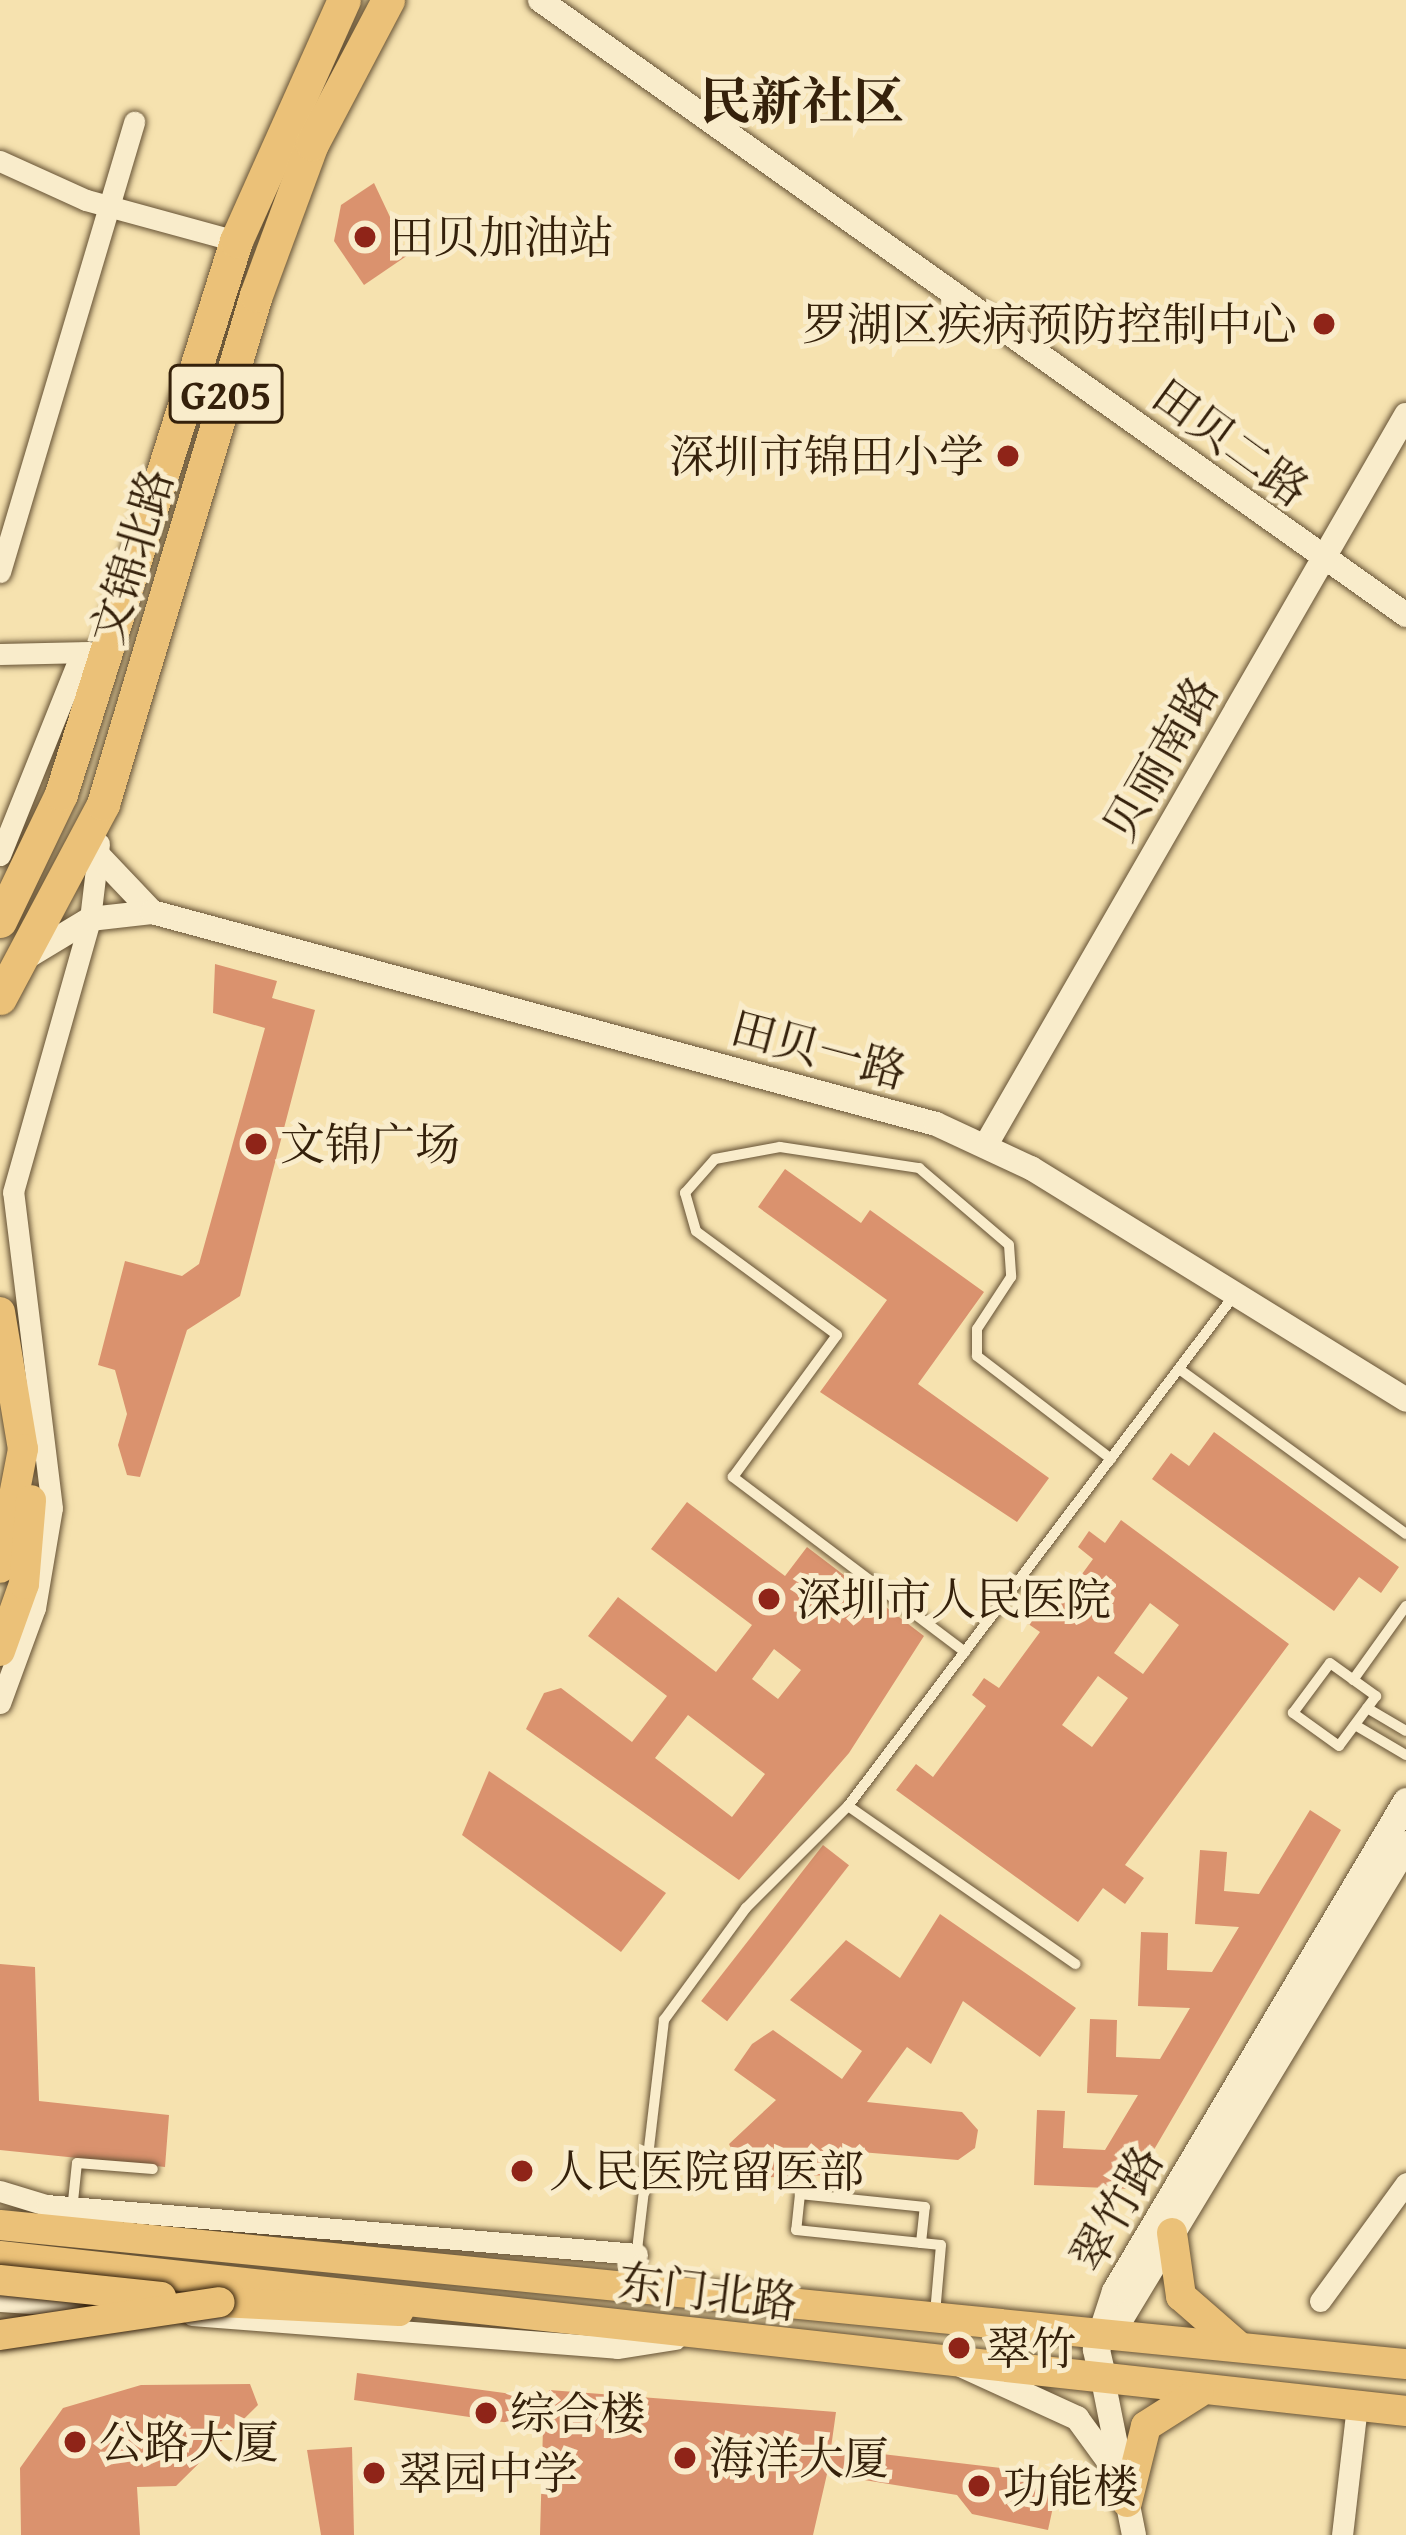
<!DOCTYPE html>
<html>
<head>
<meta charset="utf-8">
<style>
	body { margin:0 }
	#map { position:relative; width:1406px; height:2535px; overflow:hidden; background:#f6e2af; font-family:"Gentium Book Plus","Noto Serif SC",serif }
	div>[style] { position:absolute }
	.building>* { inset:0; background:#da926e; transform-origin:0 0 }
	.roads { filter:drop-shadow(0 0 3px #655134) drop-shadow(0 0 3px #655134) }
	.service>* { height:10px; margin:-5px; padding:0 5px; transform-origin:5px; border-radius:5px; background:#f9eccb }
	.minor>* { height:21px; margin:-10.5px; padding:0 10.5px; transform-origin:10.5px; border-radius:10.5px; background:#f9eccb }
	.tertiary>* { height:24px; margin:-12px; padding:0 12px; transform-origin:12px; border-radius:12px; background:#f9eccb }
	.secondary>* { height:27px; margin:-13.5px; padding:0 13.5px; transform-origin:13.5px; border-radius:13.5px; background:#f9eccb }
	.primary>* { height:30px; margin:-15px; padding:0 15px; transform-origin:15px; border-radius:15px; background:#ebc178 }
	.trunk>* { height:33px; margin:-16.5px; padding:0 16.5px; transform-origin:16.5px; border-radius:16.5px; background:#ebc178 }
	.bridges { filter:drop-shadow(0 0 3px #35210b) drop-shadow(0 0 3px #35210b) }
	.primary-bridge>* { height:30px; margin:-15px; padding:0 15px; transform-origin:15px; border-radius:15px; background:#ebc178 }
	.dots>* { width:33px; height:33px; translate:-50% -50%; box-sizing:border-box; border:6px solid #f9eccb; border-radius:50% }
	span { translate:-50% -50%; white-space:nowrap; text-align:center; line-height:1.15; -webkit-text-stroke:10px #f9eccb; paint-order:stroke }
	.shield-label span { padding:3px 9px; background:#f9eccb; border:3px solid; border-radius:9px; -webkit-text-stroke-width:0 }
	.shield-label { font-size:42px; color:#35210b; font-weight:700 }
	.poi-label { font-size:45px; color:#35210b }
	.left { translate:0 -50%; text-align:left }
	.right { translate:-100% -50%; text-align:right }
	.street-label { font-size:45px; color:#35210b }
	.quarter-label { font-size:51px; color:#35210b; font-weight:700 }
</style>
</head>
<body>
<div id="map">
	<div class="building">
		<div style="clip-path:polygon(374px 183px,408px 255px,364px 285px,334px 241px,341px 205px)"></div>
		<div style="clip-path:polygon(215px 964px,277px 981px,272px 998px,315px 1010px,240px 1296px,187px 1330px,140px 1477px,127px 1475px,118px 1445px,127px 1414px,115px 1370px,98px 1365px,125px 1261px,182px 1276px,199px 1264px,265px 1028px,213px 1013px)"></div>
		<div style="clip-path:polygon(785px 1169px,861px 1223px,870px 1210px,984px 1292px,918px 1384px,1049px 1478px,1017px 1522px,820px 1392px,887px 1300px,758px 1207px)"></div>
		<div style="clip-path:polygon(1214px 1432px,1399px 1567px,1381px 1593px,1359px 1577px,1334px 1611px,1152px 1479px,1171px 1453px,1189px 1466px)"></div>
		<div style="clip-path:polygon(evenodd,687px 1502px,785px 1576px,807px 1547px,924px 1636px,849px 1753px,739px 1880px,526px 1729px,544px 1693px,561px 1688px,632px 1742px,667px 1696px,588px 1636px,618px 1597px,716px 1672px,752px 1625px,651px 1549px,687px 1502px,774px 1649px,801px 1670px,778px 1699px,752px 1679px,774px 1649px,687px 1502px,688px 1715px,765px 1774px,732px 1817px,655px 1758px,688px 1715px)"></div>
		<div style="clip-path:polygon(evenodd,1121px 1520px,1289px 1644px,1125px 1865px,1144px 1878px,1125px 1904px,1103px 1888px,1078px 1922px,896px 1790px,916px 1764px,933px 1777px,986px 1706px,972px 1695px,984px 1678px,999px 1688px,1040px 1632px,1024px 1621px,1037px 1604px,1052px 1615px,1093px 1559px,1078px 1547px,1089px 1531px,1105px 1543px,1121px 1520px,1150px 1603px,1179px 1625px,1143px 1674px,1114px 1653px,1150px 1603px,1121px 1520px,1098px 1676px,1128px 1698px,1092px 1747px,1062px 1725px,1098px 1676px)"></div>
		<div style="clip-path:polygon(489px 1771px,666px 1893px,621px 1952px,462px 1835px)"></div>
		<div style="clip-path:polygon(1310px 1810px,1341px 1830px,1131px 2189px,1034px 2185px,1037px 2110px,1065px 2111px,1063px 2148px,1105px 2150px,1138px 2095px,1087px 2093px,1090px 2019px,1117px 2020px,1116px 2057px,1160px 2059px,1190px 2008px,1138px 2006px,1141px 1932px,1168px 1933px,1167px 1970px,1212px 1972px,1239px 1927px,1195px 1924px,1200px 1850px,1227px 1852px,1224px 1891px,1259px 1894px)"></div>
		<div style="left:823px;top:1845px;width:33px;height:198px;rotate:38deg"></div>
		<div style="clip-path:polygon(940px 1914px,1076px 2008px,1040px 2057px,963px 2001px,931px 2064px,907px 2047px,867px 2102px,962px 2112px,978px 2130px,975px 2148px,958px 2160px,848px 2151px,831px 2175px,744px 2178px,729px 2144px,776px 2100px,734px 2070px,752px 2044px,773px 2030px,842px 2079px,862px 2051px,790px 2000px,846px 1940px,900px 1978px)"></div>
		<div style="clip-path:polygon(0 1964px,35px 1967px,39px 2101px,169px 2115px,165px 2167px,0 2150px)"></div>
		<div style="clip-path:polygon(357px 2373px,548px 2399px,549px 2390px,836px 2412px,831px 2448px,1060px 2475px,1048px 2530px,972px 2514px,957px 2495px,827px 2474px,813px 2535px,540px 2535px,543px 2428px,354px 2400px)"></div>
		<div style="clip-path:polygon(250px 2384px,258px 2405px,176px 2486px,137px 2487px,140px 2535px,21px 2535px,20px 2468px,63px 2408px,141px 2385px)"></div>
		<div style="clip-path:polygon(352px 2447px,354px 2535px,321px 2535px,307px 2450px)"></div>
	</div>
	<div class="roads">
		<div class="service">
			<div style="left:1179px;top:1369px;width:281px;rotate:36deg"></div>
			<div style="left:965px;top:1652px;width:291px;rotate:-143deg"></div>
			<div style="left:733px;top:1477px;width:176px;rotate:-53.8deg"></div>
			<div style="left:837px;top:1335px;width:175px;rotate:-143.6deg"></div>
			<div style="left:696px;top:1231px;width:40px;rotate:-106deg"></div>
			<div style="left:685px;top:1193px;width:45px;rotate:-48.6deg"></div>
			<div style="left:715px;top:1159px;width:66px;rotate:-10.5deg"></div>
			<div style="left:780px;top:1147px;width:141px;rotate:8.6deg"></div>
			<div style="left:919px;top:1168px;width:118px;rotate:40.5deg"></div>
			<div style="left:1009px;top:1245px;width:32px;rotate:86deg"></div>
			<div style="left:1011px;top:1277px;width:62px;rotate:123.2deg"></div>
			<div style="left:977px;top:1329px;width:27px;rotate:90deg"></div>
			<div style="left:977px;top:1356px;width:169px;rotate:37.5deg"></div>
			<div style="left:1330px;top:1663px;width:57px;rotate:35.7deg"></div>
			<div style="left:1376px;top:1696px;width:62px;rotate:126.5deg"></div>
			<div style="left:1339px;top:1746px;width:57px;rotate:-144.3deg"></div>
			<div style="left:1293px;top:1713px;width:62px;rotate:-53.5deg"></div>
			<div style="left:1353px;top:1680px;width:91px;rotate:-54.4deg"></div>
			<div style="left:1367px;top:1708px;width:45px;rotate:30.5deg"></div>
			<div style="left:1355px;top:1725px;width:59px;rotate:30.5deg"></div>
			<div style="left:848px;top:1806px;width:277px;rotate:34.8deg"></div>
			<div style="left:72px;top:2211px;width:48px;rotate:-84.1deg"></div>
			<div style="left:77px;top:2163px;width:76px;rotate:4.5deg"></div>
			<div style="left:921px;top:2243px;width:36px;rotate:-84deg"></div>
			<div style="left:925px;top:2207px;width:126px;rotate:-174.1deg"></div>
			<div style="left:800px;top:2194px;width:36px;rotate:96deg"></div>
			<div style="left:796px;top:2230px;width:126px;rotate:5.9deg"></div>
			<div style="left:921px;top:2243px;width:20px;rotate:6deg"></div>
			<div style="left:941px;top:2245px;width:69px;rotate:95deg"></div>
			<div style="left:633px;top:2284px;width:266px;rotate:-83.3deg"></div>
			<div style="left:664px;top:2020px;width:139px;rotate:-53.8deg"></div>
			<div style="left:746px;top:1908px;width:144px;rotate:-45deg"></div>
			<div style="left:848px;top:1806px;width:638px;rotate:-52.9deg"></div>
		</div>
		<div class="minor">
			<div style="left:0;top:161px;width:94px;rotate:24.4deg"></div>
			<div style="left:86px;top:200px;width:156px;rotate:15.3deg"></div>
			<div style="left:0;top:572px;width:470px;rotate:-73.4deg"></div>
			<div style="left:0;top:654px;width:89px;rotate:-1.3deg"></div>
			<div style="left:0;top:855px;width:218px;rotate:-68.1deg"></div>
			<div style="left:0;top:1703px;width:101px;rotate:-69.8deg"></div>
			<div style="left:35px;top:1608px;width:101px;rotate:-80.4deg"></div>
			<div style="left:52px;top:1508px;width:318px;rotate:-97deg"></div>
			<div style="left:13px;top:1192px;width:284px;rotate:-74.2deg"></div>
			<div style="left:90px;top:919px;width:76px;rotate:-83.2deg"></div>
			<div style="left:0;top:2191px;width:48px;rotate:16.9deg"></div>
			<div style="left:46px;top:2205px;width:593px;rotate:4.74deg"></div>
			<div style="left:0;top:2301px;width:113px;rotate:4deg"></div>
			<div style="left:1320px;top:2301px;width:146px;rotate:-53.9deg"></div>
			<div style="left:192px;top:2315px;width:426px;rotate:4.4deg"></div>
			<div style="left:617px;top:2348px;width:59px;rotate:-8.8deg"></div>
			<div style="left:1342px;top:2535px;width:130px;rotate:-83.4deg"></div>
		</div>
		<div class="tertiary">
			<div style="left:540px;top:0;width:1062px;rotate:35.38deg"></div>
			<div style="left:98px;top:855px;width:79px;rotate:46.5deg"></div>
			<div style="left:27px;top:957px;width:74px;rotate:-31.1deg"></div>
			<div style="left:90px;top:919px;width:62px;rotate:-6.4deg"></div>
			<div style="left:152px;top:912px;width:812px;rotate:15.13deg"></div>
			<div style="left:936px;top:1124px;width:105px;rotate:24.9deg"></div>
			<div style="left:1031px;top:1168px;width:441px;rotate:31.7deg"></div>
			<div style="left:987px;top:1143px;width:840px;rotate:-60.08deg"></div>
			<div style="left:961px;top:2365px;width:128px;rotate:24.6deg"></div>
			<div style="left:1077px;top:2418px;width:78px;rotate:53.9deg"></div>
			<div style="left:1103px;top:2380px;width:158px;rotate:78.7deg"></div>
		</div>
		<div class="secondary">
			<div style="left:1119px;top:2319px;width:555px;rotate:-58.86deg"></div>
			<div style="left:1103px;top:2380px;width:32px;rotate:-103deg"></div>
			<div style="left:1096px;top:2349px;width:61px;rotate:-71.9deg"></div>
			<div style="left:1115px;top:2291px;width:570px;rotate:-59.29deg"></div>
		</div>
		<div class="primary">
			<div style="left:0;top:1312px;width:139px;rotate:80.5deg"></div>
			<div style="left:23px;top:1449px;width:121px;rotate:100.9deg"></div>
			<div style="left:0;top:1651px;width:71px;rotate:-70.3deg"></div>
			<div style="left:24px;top:1584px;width:84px;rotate:-85.2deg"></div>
			<div style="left:0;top:2225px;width:1413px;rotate:5.65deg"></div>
			<div style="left:1172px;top:2233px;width:64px;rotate:81.9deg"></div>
			<div style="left:1181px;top:2296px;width:73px;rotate:41.1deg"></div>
			<div style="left:0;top:2256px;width:1415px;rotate:6.29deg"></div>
			<div style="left:220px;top:2302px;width:179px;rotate:2.9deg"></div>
			<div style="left:1127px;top:2502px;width:78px;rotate:-76deg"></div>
			<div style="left:1146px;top:2426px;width:62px;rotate:-32.4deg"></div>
		</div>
		<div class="trunk">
			<div style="left:0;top:921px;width:141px;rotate:-64.3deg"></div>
			<div style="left:61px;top:794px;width:580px;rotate:-72.44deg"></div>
			<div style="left:236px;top:241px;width:264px;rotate:-65.9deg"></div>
			<div style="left:0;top:998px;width:220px;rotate:-62deg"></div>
			<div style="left:103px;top:804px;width:531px;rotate:-73.27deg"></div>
			<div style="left:256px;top:295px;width:161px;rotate:-69.7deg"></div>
			<div style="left:312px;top:144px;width:163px;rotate:-62.2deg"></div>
		</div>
	</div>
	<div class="bridges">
		<div class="primary-bridge">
			<div style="left:0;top:2280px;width:162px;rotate:6deg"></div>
			<div style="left:0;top:2335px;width:222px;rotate:-8.5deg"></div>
		</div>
	</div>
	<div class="dots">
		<div style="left:365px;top:237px;background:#8f2418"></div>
		<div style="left:1324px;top:324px;background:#8f2418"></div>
		<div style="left:1008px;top:456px;background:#8f2418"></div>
		<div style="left:256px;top:1144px;background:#8f2418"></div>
		<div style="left:769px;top:1599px;background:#8f2418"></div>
		<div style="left:522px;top:2171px;background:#8f2418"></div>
		<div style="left:959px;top:2348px;background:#8f2418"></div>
		<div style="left:486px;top:2413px;background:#8f2418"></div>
		<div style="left:75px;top:2442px;background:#8f2418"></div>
		<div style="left:685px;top:2458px;background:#8f2418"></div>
		<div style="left:374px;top:2473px;background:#8f2418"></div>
		<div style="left:979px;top:2486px;background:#8f2418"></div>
	</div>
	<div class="shield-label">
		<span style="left:226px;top:394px">G205</span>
	</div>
	<div class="poi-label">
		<span class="left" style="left:389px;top:237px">田贝加油站</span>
		<span class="right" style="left:1297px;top:324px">罗湖区疾病预防控制中心</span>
		<span class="right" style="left:984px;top:456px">深圳市锦田小学</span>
		<span class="left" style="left:280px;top:1144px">文锦广场</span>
		<span class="left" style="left:796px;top:1599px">深圳市人民医院</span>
		<span class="left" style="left:549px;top:2171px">人民医院留医部</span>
		<span class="left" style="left:986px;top:2348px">翠竹</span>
		<span class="left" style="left:510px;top:2413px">综合楼</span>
		<span class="left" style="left:99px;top:2442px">公路大厦</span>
		<span class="left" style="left:709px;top:2458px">海洋大厦</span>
		<span class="left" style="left:398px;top:2473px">翠园中学</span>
		<span class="left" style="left:1003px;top:2486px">功能楼</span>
	</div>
	<div class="street-label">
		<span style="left:1231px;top:442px;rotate:36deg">田贝二路</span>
		<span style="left:131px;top:556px;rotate:-73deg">文锦北路</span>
		<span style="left:1160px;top:758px;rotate:-60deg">贝丽南路</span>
		<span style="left:819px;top:1049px;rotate:15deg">田贝一路</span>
		<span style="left:1116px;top:2208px;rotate:-60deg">翠竹路</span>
		<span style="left:708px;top:2291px;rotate:7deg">东门北路</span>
	</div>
	<div class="quarter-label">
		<span style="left:802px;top:101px">民新社区</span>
	</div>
</div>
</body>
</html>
